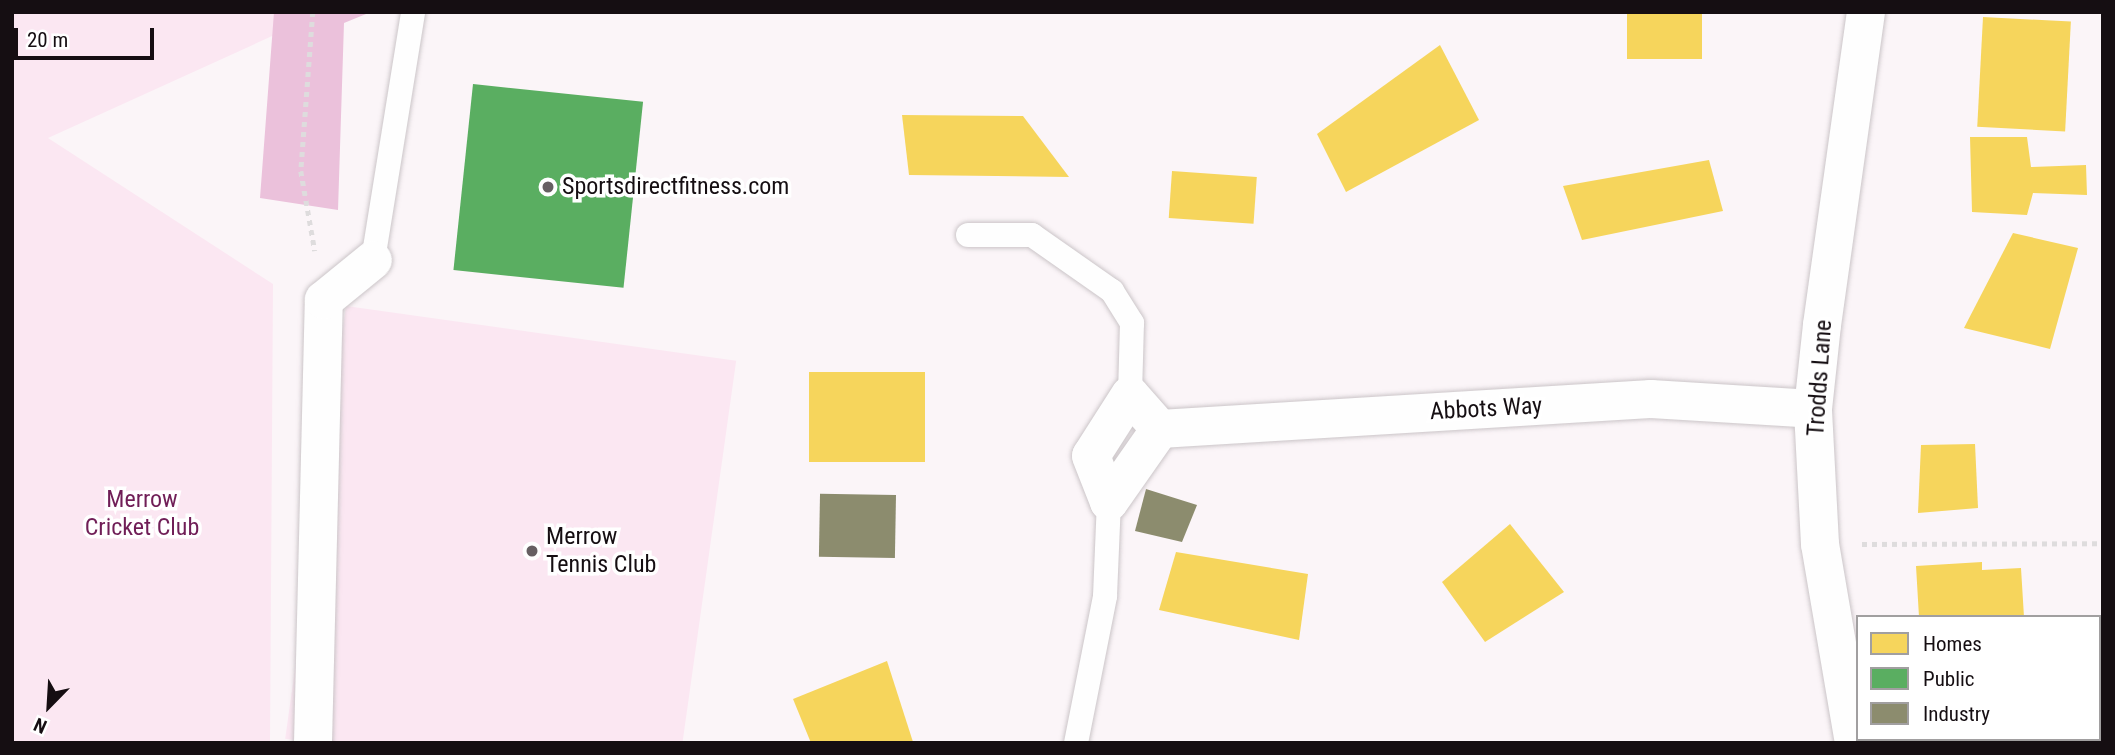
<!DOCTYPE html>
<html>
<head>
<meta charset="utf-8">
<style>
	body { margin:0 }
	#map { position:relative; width:2115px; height:755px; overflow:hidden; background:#fbf5f8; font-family:"Roboto Condensed",sans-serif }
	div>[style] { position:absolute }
	.green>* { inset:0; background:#fbe7f2; transform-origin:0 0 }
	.forest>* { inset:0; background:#ebc1db }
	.homes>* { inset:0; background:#f6d55c; transform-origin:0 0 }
	.public>* { inset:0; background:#5aae61; transform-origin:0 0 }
	.industry>* { inset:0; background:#8c8c6e; transform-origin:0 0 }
	.path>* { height:4.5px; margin-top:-2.25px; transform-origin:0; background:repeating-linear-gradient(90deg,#dedcdd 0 5px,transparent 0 10px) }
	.roads { filter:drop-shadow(0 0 2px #cbc5c8) drop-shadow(0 0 2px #cbc5c8) }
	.service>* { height:24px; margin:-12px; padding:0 12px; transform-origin:12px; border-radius:12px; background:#fefefe }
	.minor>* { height:38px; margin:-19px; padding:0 19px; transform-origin:19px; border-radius:19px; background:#fefefe }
	.tertiary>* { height:38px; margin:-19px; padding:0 19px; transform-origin:19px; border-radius:19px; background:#fefefe }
	.dots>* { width:19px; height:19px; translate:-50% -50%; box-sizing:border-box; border:4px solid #fff; border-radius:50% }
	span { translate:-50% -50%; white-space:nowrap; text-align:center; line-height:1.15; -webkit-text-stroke:7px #fff; paint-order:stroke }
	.poi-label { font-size:24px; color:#150e12 }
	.left { translate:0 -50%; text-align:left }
	.street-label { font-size:24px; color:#150e12 }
	.park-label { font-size:24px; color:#701e57 }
	.frame { position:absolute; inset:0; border:14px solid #150e12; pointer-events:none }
	.legend { position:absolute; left:1856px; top:615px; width:245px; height:126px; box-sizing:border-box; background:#fff; border:2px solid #a19fa0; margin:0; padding:9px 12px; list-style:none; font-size:21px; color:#150e12 }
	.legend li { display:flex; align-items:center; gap:14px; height:35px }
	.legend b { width:35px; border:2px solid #a19fa0 }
	.north { position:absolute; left:14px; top:671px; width:70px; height:70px; -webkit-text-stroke:5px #fff; paint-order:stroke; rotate:204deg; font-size:19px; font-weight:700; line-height:28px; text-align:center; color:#150e12 }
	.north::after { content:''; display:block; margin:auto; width:24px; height:32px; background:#150e12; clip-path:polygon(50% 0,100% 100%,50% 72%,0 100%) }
	.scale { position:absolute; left:14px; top:28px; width:140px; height:32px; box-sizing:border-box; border:4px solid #150e12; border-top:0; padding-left:9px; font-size:21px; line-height:24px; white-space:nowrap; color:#150e12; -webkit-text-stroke:5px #fff; paint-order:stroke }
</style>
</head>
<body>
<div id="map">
	<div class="green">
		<div style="clip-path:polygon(12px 12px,325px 12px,48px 138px,273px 284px,270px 743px,12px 743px)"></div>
		<div style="left:346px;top:306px;width:394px;height:437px;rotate:8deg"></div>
	</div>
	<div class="forest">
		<div style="clip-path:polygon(274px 12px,371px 12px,344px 23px,338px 210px,260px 198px)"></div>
	</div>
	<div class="homes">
		<div style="left:1627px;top:12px;width:75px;height:47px"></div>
		<div style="left:1983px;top:17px;width:88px;height:110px;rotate:3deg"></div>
		<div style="clip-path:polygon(1440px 45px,1479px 120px,1346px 192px,1317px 134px)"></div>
		<div style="clip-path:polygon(902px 115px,1023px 116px,1069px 177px,909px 175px)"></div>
		<div style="clip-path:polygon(1970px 137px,2027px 137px,2031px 167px,2086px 165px,2087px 195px,2033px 193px,2027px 215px,1972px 212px)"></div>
		<div style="clip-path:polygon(1709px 160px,1723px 211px,1582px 240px,1563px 186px)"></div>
		<div style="left:1172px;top:171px;width:85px;height:47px;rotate:4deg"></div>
		<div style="clip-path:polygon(2013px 233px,2078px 248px,2050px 349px,1964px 328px)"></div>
		<div style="left:809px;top:372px;width:116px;height:90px"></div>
		<div style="clip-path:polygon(1975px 444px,1978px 508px,1918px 513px,1921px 445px)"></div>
		<div style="clip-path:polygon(1510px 524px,1564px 592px,1485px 642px,1442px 582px)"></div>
		<div style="clip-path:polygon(1176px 552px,1308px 574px,1299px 640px,1159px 610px)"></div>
		<div style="clip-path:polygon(1982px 562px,1982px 570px,2021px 568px,2024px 617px,1919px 617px,1916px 566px)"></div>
		<div style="clip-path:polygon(887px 661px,913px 742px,811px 743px,793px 699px)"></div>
		<div style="left:1939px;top:739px;width:87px;height:4px"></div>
	</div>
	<div class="public">
		<div style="left:473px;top:84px;width:171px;height:187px;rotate:6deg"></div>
	</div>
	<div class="industry">
		<div style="clip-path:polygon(1146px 489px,1197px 505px,1182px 542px,1135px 531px)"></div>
		<div style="left:896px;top:495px;width:63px;height:76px;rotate:91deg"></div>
	</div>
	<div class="path">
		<div style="left:313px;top:12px;width:159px;rotate:94.3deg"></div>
		<div style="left:301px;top:171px;width:81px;rotate:80.1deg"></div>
		<div style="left:1862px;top:544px;width:241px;rotate:-0.2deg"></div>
	</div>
	<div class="roads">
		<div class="service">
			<div style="left:968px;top:235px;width:64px"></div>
			<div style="left:1032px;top:235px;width:98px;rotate:35deg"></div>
			<div style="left:1112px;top:291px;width:38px;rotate:58deg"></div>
			<div style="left:1132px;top:323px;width:72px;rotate:91.6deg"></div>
			<div style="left:373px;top:260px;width:251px;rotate:-80.8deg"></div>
			<div style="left:1076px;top:743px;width:150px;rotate:-78.8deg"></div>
			<div style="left:1105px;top:596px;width:94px;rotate:-87.6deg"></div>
		</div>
		<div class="minor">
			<div style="left:1160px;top:429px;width:45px;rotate:-131.4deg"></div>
			<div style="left:1130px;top:395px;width:72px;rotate:122.6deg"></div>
			<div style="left:1091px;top:456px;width:49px;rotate:68.6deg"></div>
			<div style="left:1109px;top:502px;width:89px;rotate:-55.1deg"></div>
			<div style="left:1160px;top:429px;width:492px;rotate:-3.5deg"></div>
			<div style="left:1651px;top:399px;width:162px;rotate:3.5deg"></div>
			<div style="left:2099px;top:693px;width:50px;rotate:86.6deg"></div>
			<div style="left:313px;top:743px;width:443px;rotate:-88.6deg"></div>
			<div style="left:324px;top:300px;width:63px;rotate:-39.2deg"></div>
		</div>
		<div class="tertiary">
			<div style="left:1854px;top:743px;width:202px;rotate:-99.7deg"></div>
			<div style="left:1820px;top:544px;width:135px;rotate:-93deg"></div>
			<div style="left:1813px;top:409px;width:84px;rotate:-83.9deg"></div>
			<div style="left:1822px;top:325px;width:316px;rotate:-82deg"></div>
		</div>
	</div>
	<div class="dots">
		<div style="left:548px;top:187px;background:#665f62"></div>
		<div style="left:532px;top:551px;background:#665f62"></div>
	</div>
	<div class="poi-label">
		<span class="left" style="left:562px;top:187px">Sportsdirectfitness.com</span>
		<span class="left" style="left:546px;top:551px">Merrow<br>Tennis Club</span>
	</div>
	<div class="street-label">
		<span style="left:1820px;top:378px;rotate:-86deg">Trodds Lane</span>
		<span style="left:1486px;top:409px;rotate:-3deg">Abbots Way</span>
	</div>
	<div class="park-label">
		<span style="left:142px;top:514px">Merrow<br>Cricket Club</span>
	</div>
	<div class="frame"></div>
	<ul class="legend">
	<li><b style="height:19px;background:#f6d55c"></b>Homes</li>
	<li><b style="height:19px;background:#5aae61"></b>Public</li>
	<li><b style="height:19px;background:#8c8c6e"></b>Industry</li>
	</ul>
	<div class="north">N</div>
	<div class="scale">20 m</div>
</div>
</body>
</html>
